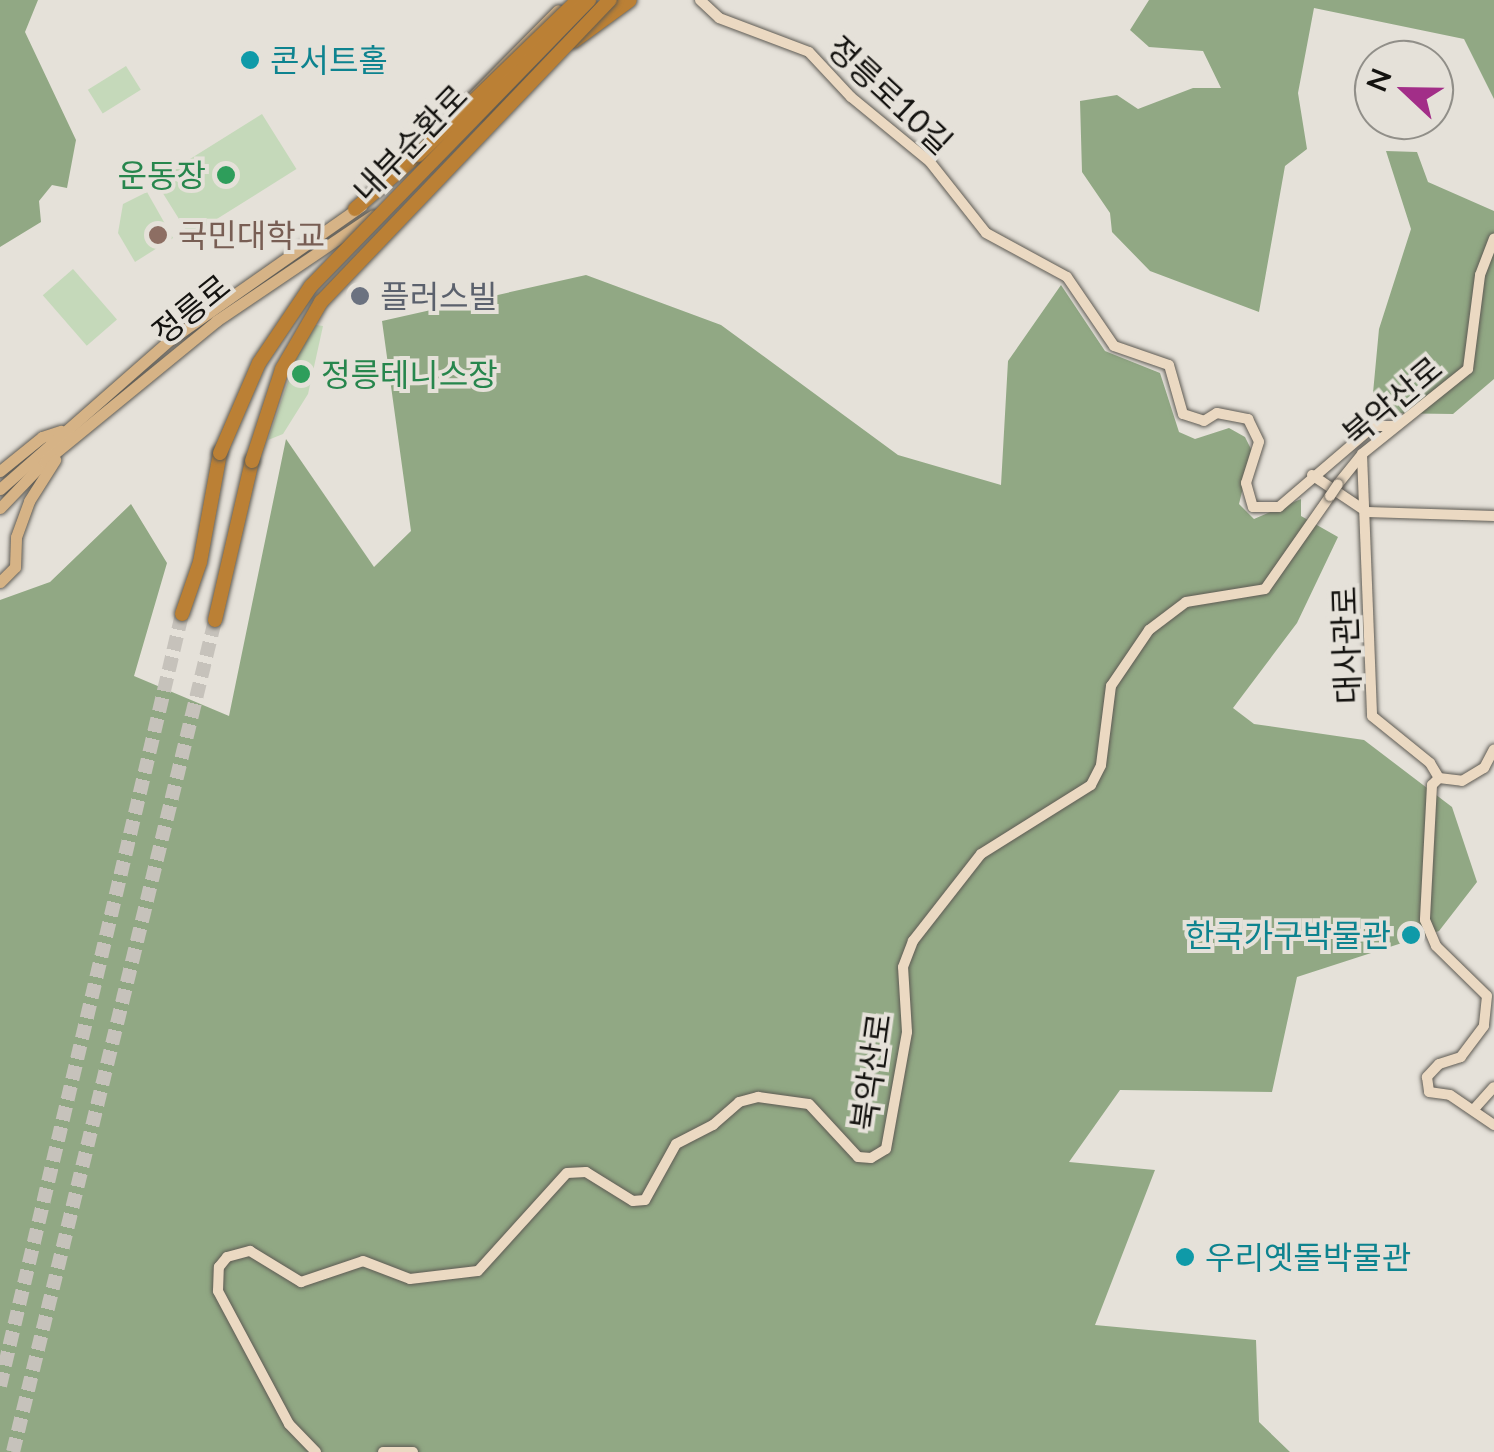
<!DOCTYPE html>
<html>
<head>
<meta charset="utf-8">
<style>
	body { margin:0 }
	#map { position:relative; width:1494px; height:1452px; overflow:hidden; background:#e5e1d9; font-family:Lato,"Noto Sans KR",sans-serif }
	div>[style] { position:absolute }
	.green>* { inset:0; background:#c5d9ba; transform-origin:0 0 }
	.forest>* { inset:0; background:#91a884 }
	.highway-tunnel>* { height:14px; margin-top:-7px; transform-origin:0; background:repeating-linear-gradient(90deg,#c6c2bb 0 14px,transparent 0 21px) }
	.roads { filter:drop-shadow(0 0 2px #5e5b54) drop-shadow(0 0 2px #5e5b54) }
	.secondary>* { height:10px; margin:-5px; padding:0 5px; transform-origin:5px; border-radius:5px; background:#ebd9c2 }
	.primary>* { height:11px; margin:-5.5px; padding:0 5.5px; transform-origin:5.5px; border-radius:5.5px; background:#d6b386 }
	.highway>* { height:14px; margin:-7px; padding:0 7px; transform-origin:7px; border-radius:7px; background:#bb8035 }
	.bridges { filter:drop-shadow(0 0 2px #5e5b54) drop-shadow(0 0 2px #5e5b54) }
	.secondary-bridge>* { height:10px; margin:-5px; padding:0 5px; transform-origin:5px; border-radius:5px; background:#ebd9c2 }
	.highway-bridge>* { height:14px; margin:-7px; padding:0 7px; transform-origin:7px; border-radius:7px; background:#bb8035 }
	.dots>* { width:28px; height:28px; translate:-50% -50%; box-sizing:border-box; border:5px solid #e5e1d9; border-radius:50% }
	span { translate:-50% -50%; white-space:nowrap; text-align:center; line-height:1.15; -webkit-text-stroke:8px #e5e1d9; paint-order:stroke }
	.culture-label { font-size:32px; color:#0d838f }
	.left { translate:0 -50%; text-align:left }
	.right { translate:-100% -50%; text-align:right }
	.street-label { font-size:32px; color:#141310 }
	.leisure-label { font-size:32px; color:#27864d }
	.education-label { font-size:32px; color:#785e54 }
	.worship-label { font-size:32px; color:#5b616d }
	.north { position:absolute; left:1354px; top:40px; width:100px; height:100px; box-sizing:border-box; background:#e5e1d9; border:2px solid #918f89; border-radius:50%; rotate:292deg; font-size:28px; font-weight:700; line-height:40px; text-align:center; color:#141310 }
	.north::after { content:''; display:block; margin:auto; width:35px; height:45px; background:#a22e88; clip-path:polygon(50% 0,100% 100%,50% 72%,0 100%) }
</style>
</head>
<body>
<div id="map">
	<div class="green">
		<div style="left:126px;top:66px;width:28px;height:45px;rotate:58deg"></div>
		<div style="left:262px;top:114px;width:65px;height:126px;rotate:58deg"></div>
		<div style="clip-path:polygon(147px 192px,173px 238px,135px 262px,118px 233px,123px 204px)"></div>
		<div style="left:73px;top:269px;width:67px;height:40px;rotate:49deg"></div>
		<div style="clip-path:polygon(316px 325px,323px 326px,308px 394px,283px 434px,268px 440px,297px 355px)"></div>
	</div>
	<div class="forest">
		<div style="clip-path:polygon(0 0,38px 0,25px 32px,76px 140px,67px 188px,52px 185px,39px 201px,41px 222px,0 247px)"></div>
		<div style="clip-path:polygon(1149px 0,1494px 0,1494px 99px,1464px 39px,1314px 8px,1298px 93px,1307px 149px,1285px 166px,1259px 312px,1150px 271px,1112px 232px,1110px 213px,1082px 172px,1080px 101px,1117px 95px,1138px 109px,1193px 88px,1221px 88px,1203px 51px,1149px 47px,1130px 30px)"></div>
		<div style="clip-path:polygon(1386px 151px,1417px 152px,1428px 182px,1494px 211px,1494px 379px,1453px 414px,1380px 413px,1373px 393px,1379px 329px,1411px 229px)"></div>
		<div style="clip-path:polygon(586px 275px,721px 325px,898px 455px,1001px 485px,1008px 361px,1061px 285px,1105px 351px,1160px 373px,1179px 432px,1195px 439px,1229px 428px,1245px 437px,1252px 451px,1239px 504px,1254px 519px,1301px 499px,1301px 516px,1338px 537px,1297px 623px,1233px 708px,1254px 724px,1364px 740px,1452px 807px,1477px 882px,1439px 931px,1297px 977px,1272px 1092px,1120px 1090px,1069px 1162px,1155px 1170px,1095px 1325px,1256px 1340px,1259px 1422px,1290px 1452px,0 1452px,0 600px,50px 582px,131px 504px,167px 563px,134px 676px,229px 716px,286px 439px,374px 567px,411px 531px,382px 321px)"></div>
	</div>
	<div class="highway-tunnel">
		<div style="left:0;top:1386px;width:793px;rotate:-76.73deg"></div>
		<div style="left:13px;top:1452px;width:856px;rotate:-76.35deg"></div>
	</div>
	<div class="roads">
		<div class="secondary">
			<div style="left:700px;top:0;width:26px;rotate:43deg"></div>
			<div style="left:719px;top:18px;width:96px;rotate:20.7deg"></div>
			<div style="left:809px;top:52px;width:62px;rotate:47deg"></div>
			<div style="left:851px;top:97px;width:102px;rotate:39.4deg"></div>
			<div style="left:930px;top:162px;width:90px;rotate:51.7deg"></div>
			<div style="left:986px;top:233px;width:92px;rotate:28.5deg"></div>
			<div style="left:1067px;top:277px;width:83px;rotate:55.7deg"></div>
			<div style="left:1114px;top:346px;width:58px;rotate:19.1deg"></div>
			<div style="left:1169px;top:365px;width:51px;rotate:74.1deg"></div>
			<div style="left:1183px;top:414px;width:22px;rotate:18deg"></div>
			<div style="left:1204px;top:421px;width:15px;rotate:-32deg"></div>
			<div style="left:1217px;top:413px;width:32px;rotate:11deg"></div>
			<div style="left:1248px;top:419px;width:25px;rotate:64deg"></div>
			<div style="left:1259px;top:442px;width:43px;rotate:107.6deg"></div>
			<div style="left:1246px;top:483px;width:25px;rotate:74deg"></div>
			<div style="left:1253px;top:507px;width:26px"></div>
			<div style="left:1279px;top:507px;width:125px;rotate:-40.5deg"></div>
			<div style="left:1374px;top:426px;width:21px"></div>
			<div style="left:1362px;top:454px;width:262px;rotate:87.8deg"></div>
			<div style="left:1372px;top:716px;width:75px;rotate:39deg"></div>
			<div style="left:1430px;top:763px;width:17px;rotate:59deg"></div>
			<div style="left:1439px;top:778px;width:10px;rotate:135deg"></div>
			<div style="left:1432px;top:785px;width:135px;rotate:93deg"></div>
			<div style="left:1425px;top:920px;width:28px;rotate:67deg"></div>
			<div style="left:1436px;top:946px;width:71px;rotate:44.4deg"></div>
			<div style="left:1487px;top:996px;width:30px;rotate:96deg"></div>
			<div style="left:1484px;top:1026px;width:39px;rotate:127deg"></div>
			<div style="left:1461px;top:1057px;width:23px;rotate:162deg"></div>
			<div style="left:1439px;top:1064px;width:18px;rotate:133deg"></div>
			<div style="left:1427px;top:1077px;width:15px;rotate:82deg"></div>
			<div style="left:1429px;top:1092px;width:21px;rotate:8deg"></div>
			<div style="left:1450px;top:1095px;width:53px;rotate:34.3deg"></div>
			<div style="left:1312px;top:475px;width:66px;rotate:33.9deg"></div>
			<div style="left:1367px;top:512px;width:127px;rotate:1.8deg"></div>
			<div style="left:1338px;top:484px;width:38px;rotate:-51deg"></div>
			<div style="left:1362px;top:454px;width:136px;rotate:-38.7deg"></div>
			<div style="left:1468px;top:369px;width:95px;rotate:-82.7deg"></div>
			<div style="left:1480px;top:275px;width:39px;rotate:-69deg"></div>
			<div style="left:1439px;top:778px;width:23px;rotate:7deg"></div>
			<div style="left:1462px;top:781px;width:26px;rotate:-31deg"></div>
			<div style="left:1484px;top:768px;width:21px;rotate:-62deg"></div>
			<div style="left:1475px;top:1108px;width:28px;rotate:-48deg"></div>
			<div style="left:316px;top:1452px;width:39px;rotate:-134deg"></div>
			<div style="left:289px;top:1424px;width:151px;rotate:-118.1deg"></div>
			<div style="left:218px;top:1291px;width:24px;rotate:-88deg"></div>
			<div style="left:219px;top:1267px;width:13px;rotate:-51deg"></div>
			<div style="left:227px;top:1257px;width:24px;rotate:-15deg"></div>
			<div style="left:250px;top:1251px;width:60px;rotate:31.3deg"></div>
			<div style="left:301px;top:1282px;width:65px;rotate:-18.7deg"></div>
			<div style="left:363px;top:1261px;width:50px;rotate:21deg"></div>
			<div style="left:410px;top:1279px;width:68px;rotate:-6.7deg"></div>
			<div style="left:478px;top:1271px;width:132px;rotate:-47.8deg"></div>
			<div style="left:567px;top:1173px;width:19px;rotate:-3deg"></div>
			<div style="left:586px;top:1172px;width:55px;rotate:31.7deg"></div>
			<div style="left:633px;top:1201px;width:12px;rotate:-5deg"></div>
			<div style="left:645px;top:1200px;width:64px;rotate:-61deg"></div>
			<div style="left:676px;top:1144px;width:42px;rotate:-27.2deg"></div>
			<div style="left:713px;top:1125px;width:35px;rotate:-41deg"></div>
			<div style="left:739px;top:1102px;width:20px;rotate:-15deg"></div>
			<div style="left:758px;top:1097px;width:51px;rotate:7.8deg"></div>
			<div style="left:809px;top:1104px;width:72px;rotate:47.2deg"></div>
			<div style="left:858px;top:1157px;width:13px;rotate:4deg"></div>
			<div style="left:871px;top:1158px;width:17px;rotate:-31deg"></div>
			<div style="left:886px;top:1149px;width:119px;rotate:-79.8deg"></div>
			<div style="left:907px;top:1032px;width:65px;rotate:-93.5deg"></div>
			<div style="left:903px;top:967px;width:28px;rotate:-69deg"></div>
			<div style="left:913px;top:941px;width:110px;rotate:-52deg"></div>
			<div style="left:981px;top:854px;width:130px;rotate:-32.1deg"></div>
			<div style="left:1091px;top:785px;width:22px;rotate:-63deg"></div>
			<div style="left:1101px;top:765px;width:80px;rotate:-82.8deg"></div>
			<div style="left:1111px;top:686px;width:68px;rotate:-55.8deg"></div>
			<div style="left:1149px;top:630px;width:46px;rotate:-37.1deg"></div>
			<div style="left:1186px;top:602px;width:80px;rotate:-9.3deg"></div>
			<div style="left:1265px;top:589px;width:113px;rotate:-55deg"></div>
			<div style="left:383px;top:1452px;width:30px"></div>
		</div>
		<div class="primary">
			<div style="left:470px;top:99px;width:125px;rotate:-45.3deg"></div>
			<div style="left:0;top:471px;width:54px;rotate:-39deg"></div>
			<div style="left:42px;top:437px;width:20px;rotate:-18deg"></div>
			<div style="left:0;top:489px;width:227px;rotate:-41.3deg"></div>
			<div style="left:171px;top:339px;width:232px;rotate:-35deg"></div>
			<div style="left:0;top:508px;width:64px;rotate:-46.3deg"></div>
			<div style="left:44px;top:462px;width:222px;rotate:-39.3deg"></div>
			<div style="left:216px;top:321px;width:189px;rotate:-34deg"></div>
			<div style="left:0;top:582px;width:21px;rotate:-45deg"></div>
			<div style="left:15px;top:567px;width:30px;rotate:-88deg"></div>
			<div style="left:16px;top:537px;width:38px;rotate:-70deg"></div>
			<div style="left:29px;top:501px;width:49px;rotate:-57.6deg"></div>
		</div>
		<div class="highway">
			<div style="left:574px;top:41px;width:69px;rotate:-36.2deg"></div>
			<div style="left:486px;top:114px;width:63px;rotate:-41.8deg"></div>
			<div style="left:355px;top:209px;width:83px;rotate:-40.6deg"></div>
			<div style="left:182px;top:614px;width:55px;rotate:-70.9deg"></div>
			<div style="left:200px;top:562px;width:111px;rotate:-79.6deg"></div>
			<div style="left:215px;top:620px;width:163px;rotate:-76.9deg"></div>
		</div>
	</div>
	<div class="bridges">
		<div class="secondary-bridge">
			<div style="left:1330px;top:496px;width:14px;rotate:-56deg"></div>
		</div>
		<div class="highway-bridge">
			<div style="left:418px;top:155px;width:223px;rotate:-44.1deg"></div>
			<div style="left:220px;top:453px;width:98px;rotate:-66.6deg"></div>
			<div style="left:259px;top:363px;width:93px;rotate:-56deg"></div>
			<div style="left:311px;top:286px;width:399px;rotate:-45.8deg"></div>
			<div style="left:252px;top:461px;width:97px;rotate:-71.9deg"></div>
			<div style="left:282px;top:369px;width:78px;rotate:-59.8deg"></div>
			<div style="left:321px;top:302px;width:418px;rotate:-46.3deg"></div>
		</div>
	</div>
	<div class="dots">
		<div style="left:250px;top:60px;background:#0f9aa8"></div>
		<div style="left:226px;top:175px;background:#2e9e5b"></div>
		<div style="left:158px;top:235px;background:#8d6e63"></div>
		<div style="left:360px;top:296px;background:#6b7280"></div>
		<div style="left:301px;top:374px;background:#2e9e5b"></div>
		<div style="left:1411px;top:935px;background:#0f9aa8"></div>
		<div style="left:1185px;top:1257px;background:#0f9aa8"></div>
	</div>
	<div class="culture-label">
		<span class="left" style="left:270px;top:60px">콘서트홀</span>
		<span class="right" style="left:1391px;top:935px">한국가구박물관</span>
		<span class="left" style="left:1205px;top:1257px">우리옛돌박물관</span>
	</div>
	<div class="street-label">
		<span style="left:890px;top:95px;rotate:43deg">정릉로10길</span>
		<span style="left:410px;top:143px;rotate:-46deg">내부순환로</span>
		<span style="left:191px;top:309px;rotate:-39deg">정릉로</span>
		<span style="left:1392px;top:401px;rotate:-40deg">북악산로</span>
		<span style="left:1346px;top:645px;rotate:-92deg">대사관로</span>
		<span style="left:871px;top:1072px;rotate:-82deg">북악산로</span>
	</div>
	<div class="leisure-label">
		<span class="right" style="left:206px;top:175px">운동장</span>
		<span class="left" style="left:321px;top:374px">정릉테니스장</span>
	</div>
	<div class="education-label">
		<span class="left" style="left:178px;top:235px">국민대학교</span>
	</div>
	<div class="worship-label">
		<span class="left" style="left:380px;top:296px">플러스빌</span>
	</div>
	<div class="north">N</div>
</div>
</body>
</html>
